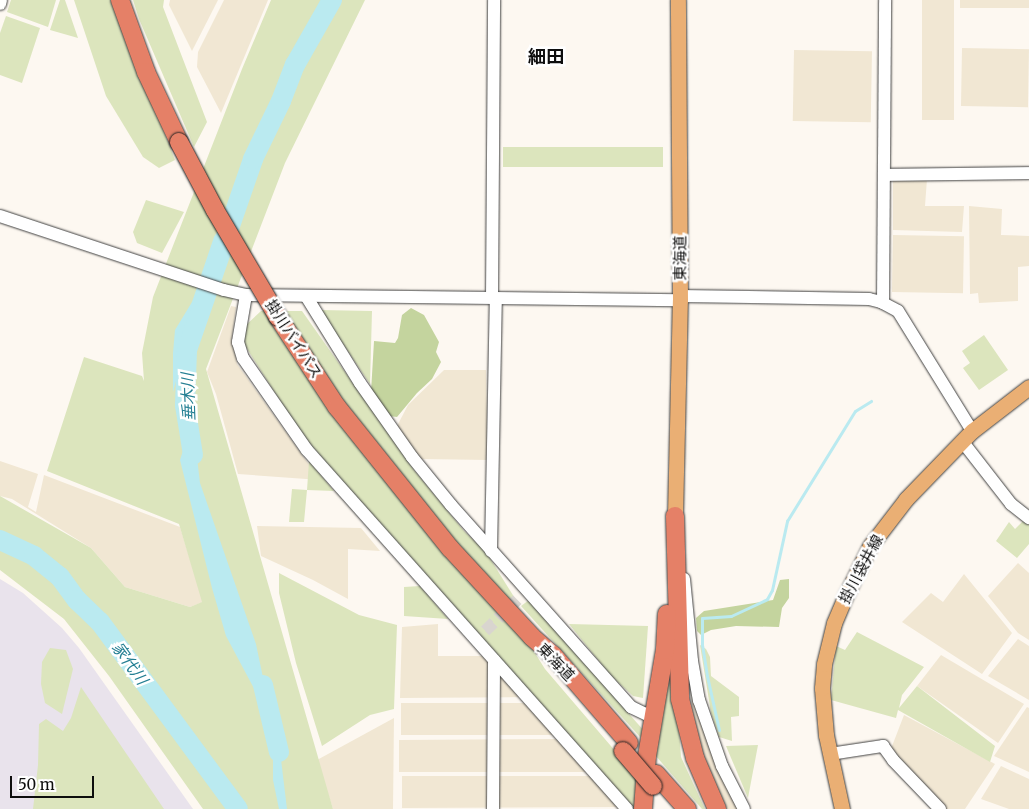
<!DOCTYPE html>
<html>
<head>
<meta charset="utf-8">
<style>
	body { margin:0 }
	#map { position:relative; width:1029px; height:809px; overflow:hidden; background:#fdf8f1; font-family:Merriweather,"Noto Sans JP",serif }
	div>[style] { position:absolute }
	.industrial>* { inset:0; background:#e9e3ec }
	.farmland>* { inset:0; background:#f1e7d3; transform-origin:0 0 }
	.green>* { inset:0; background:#dce5bd; transform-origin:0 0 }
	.forest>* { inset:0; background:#c4d49e }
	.water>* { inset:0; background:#baeaf0 }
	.stream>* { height:3px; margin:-1.5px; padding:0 1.5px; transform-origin:1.5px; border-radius:1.5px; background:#baeaf0 }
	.river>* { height:20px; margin:-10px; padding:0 10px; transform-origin:10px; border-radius:10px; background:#baeaf0 }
	.minor-tunnel>* { height:12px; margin-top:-6px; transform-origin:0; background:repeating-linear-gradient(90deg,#d9d5cf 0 12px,transparent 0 18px) }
	.roads { filter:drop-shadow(0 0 1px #414141) drop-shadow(0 0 1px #414141) }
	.minor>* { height:12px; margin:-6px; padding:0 6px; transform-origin:6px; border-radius:6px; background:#fff }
	.major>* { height:15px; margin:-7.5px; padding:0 7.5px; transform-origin:7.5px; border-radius:7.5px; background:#eaaf74 }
	.highway>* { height:18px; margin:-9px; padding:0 9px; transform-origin:9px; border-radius:9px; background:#e58067 }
	.bridges { filter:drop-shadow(0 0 1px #1f1f1f) drop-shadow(0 0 1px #1f1f1f) }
	.highway-bridge>* { height:18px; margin:-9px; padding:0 9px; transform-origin:9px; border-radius:9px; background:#e58067 }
	span { translate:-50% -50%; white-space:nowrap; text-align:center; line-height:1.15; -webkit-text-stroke:5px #fff; paint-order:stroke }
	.street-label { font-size:15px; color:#0e0e0e }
	.water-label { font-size:16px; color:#247f93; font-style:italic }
	.quarter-label { font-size:18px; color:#0e0e0e; font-weight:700 }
	.scale { position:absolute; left:10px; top:776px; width:84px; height:22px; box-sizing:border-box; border:2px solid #0e0e0e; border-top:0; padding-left:6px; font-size:15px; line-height:18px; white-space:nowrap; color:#0e0e0e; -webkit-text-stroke:4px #fff; paint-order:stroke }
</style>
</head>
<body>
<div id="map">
	<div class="industrial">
		<div style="clip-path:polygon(0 579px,23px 593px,62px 628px,79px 648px,193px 809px,0 809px)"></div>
	</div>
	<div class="farmland">
		<div style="clip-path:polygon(170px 0,218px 0,192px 51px,169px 5px)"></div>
		<div style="clip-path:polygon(224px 0,268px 0,221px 113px,197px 67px,198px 52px)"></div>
		<div style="left:922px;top:0;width:32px;height:120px"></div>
		<div style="left:960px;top:0;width:69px;height:8px"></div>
		<div style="left:962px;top:48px;width:67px;height:58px;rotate:1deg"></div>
		<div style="left:794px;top:50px;width:78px;height:71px;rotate:1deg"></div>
		<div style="clip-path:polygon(893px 175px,927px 179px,925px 206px,964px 206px,962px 232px,893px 230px)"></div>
		<div style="clip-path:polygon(969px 206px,1002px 209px,1001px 235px,1029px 236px,1029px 266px,1018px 267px,1018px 301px,979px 303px,978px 293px,970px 294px)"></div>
		<div style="left:893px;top:235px;width:71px;height:57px;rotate:1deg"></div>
		<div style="clip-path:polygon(231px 306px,236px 307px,232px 337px,237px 364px,320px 480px,238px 474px,216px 394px,207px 372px)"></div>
		<div style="clip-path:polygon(444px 370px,486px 370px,488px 460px,421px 459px,396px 428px,408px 405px)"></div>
		<div style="clip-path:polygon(0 461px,38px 474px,28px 507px,36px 512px,44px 475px,180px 527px,203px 602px,190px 607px,125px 587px,91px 548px,12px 499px,0 496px)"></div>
		<div style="clip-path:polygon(257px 526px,361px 528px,380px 551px,348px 549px,348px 599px,313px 580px,261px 556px)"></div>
		<div style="clip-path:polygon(1018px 563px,1029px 573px,1029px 640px,1018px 633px,988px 596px)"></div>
		<div style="clip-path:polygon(964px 574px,1012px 633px,982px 674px,902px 622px,931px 593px,943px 602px)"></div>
		<div style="clip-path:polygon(438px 624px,438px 656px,482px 656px,499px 666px,528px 697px,400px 698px,402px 627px)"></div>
		<div style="clip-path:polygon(690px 634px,706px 721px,747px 809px,726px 809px,700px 755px,692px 710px)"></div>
		<div style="clip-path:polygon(1018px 639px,1029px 646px,1029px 700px,988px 676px)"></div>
		<div style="clip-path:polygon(941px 655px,1024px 704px,998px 743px,917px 686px)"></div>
		<div style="clip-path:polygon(401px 703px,532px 703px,561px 735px,401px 735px)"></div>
		<div style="clip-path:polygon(1027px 707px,1029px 708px,1029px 772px,994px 756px)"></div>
		<div style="clip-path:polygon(904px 715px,995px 764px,965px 809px,940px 809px,889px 754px)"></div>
		<div style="clip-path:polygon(394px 718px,393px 809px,333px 809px,317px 760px)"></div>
		<div style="clip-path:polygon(564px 739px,594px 772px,399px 772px,399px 740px)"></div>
		<div style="clip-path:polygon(1001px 766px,1029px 779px,1029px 809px,1009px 809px,981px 799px)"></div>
		<div style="clip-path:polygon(402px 776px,597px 776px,625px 807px,402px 808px)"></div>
	</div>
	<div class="green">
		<div style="clip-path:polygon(11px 0,56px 0,48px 27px,7px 12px)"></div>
		<div style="clip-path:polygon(60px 0,65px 0,78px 38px,50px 30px)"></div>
		<div style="clip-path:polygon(74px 0,113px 0,175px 160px,159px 168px,143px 157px,106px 96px)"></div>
		<div style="clip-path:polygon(133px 0,164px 0,163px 7px,207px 122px,194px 147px,139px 19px)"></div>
		<div style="clip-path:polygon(271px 0,365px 0,285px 163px,206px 369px,333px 809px,203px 809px,109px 676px,64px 619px,0 570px,0 496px,91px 548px,125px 587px,190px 607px,202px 602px,179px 524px,47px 471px,84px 357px,142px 376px,144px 381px,142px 353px,153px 297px,242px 69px)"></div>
		<div style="clip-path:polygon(6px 16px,40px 28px,22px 83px,0 75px,0 33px)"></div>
		<div style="left:663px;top:147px;width:20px;height:160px;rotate:90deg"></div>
		<div style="clip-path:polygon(146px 200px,184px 212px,162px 253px,137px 243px,133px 232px)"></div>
		<div style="clip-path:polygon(320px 310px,372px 311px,370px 384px)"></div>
		<div style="clip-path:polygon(261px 311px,302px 311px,414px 470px,464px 531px,486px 552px,516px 600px,528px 642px,545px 669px,640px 780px,637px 809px,632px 809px,414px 564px,299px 431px,244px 344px,246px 325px)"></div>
		<div style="clip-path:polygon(984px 335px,1008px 370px,979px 390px,963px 368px,970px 363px,962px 351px)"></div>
		<div style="clip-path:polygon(309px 461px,334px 491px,307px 490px,304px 522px,289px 522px,292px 489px,307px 490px)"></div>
		<div style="clip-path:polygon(1025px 519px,1029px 522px,1029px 544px,1017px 558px,996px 541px,1009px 522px,1015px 529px)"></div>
		<div style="clip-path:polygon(279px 573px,359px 615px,397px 625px,394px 709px,370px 715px,322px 746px,296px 663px,279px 593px)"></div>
		<div style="clip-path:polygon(420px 586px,448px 619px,404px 616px,404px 587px)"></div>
		<div style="clip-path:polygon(529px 600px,645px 732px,641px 738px,521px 606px)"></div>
		<div style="clip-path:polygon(569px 624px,648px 626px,643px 698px,633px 696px,611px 676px)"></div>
		<div style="clip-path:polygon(672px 626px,681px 757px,705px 809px,702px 809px,655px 755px)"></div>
		<div style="clip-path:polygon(857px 632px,924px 667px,902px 695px,899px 708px,917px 686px,995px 746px,990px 762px,898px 710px,896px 718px,831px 700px,836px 646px,845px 650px)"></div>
		<div style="clip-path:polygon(700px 645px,706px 649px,710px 657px,711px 676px,739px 697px,739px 716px,731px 717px,732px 741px,719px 737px,711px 713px)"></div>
		<div style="clip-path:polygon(50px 648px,66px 650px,73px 669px,62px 714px,45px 703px,41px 684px,42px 662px)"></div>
		<div style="clip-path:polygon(81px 687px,164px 809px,33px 809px,38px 765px,39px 724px,46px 719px,63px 731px,71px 718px)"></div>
		<div style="clip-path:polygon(758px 745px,748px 798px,726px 746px)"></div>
	</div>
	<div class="forest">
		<div style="clip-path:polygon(411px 308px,424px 315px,439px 342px,436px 352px,441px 362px,432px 379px,417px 393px,397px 417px,389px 416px,371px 392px,374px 341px,395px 343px,398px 338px,402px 315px)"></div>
		<div style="clip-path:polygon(789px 579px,789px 598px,782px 608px,779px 627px,736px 626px,711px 630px,701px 635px,697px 631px,696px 618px,704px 611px,773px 600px,780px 580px)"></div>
	</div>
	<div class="water">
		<div style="clip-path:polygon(233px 207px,186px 344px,173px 392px,173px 353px,175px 330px,192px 302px,214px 237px)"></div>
		<div style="clip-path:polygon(190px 429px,196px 449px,200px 483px,256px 644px,270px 711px,258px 696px,226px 636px,212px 588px,180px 460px)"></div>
		<div style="clip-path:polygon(273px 727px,280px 751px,287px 809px,279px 809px,273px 780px)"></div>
	</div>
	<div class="stream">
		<div style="left:719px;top:730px;width:55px;rotate:-102.5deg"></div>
		<div style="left:707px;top:676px;width:31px;rotate:-99deg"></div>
		<div style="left:702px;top:645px;width:27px;rotate:-90deg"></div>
		<div style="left:702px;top:618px;width:29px;rotate:-4deg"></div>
		<div style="left:731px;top:616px;width:40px;rotate:-25deg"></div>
		<div style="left:767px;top:599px;width:10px;rotate:-61deg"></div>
		<div style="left:772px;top:590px;width:71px;rotate:-77.7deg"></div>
		<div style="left:787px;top:521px;width:129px;rotate:-58.3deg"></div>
		<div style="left:855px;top:411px;width:19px;rotate:-32deg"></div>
	</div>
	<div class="river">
		<div style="left:193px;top:455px;width:51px;rotate:-99.1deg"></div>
		<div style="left:185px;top:405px;width:55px;rotate:-87.9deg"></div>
		<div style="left:187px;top:350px;width:202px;rotate:-70.9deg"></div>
		<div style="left:253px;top:159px;width:64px;rotate:-64.2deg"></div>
		<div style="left:281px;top:101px;width:39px;rotate:-69deg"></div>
		<div style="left:295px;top:65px;width:75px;rotate:-60.4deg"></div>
		<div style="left:0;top:540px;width:38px;rotate:25deg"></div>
		<div style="left:34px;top:556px;width:33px;rotate:39deg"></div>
		<div style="left:60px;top:577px;width:29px;rotate:54deg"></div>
		<div style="left:77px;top:600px;width:32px;rotate:44deg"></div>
		<div style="left:100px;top:622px;width:232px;rotate:53.6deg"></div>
		<div style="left:263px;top:685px;width:69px;rotate:76.6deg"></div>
	</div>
	<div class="minor-tunnel">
		<div style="left:485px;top:631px;width:45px;rotate:-44.1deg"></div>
	</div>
	<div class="roads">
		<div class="minor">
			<div style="left:0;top:4px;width:4px;rotate:-76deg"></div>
			<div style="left:884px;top:175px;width:145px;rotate:-0.8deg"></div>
			<div style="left:0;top:216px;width:236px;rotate:18.3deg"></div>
			<div style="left:224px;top:290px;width:23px;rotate:13deg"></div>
			<div style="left:246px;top:295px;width:434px;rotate:0.7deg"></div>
			<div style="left:246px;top:295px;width:48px;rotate:99.7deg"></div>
			<div style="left:238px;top:342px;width:17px;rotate:73deg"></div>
			<div style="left:243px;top:358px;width:112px;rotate:55.2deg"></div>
			<div style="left:307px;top:450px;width:481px;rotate:48.3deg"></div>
			<div style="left:306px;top:296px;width:102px;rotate:58.2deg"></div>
			<div style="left:360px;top:383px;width:90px;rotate:54.9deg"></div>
			<div style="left:412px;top:457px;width:62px;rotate:50.9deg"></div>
			<div style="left:451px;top:505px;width:271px;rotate:48.3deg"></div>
			<div style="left:631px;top:707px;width:25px;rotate:26deg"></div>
			<div style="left:680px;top:296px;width:189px;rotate:0.9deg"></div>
			<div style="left:869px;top:299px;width:12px;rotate:14deg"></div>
			<div style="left:881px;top:302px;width:19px;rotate:28deg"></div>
			<div style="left:898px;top:311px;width:141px;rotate:58.3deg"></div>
			<div style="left:492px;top:298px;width:298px;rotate:-89.6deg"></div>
			<div style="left:883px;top:303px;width:303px;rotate:-89.6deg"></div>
			<div style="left:962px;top:441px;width:80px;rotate:52.1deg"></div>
			<div style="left:1011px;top:504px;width:23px;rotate:38deg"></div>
			<div style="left:491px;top:551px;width:253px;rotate:-88.9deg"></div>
			<div style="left:684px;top:579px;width:82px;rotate:84.4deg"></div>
			<div style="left:692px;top:661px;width:40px;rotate:80deg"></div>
			<div style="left:699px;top:700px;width:70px;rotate:70.8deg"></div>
			<div style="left:722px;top:766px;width:48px;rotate:62.9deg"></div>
			<div style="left:830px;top:754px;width:54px;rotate:-8.6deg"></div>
			<div style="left:883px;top:746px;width:17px;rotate:54deg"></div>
			<div style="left:893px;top:760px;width:68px;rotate:46.2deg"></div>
			<div style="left:493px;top:809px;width:149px;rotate:-89.6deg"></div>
		</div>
		<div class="major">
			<div style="left:675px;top:516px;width:216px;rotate:-88.7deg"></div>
			<div style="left:680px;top:300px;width:300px;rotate:-90.4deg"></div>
			<div style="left:842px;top:809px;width:76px;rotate:-102.2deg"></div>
			<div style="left:826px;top:735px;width:47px;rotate:-94.9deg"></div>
			<div style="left:822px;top:688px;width:24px;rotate:-85deg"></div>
			<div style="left:824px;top:664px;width:42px;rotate:-76.3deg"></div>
			<div style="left:834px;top:623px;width:33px;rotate:-67deg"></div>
			<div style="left:847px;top:593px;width:52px;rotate:-63.9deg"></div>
			<div style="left:870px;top:546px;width:59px;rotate:-52.5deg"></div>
			<div style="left:906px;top:499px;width:95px;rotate:-45.9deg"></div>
			<div style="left:972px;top:431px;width:72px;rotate:-37.7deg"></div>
		</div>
		<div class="highway">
			<div style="left:120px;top:0;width:77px;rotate:70.1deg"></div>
			<div style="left:146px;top:72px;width:77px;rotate:64.8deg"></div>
			<div style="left:278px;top:317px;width:108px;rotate:56.8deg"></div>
			<div style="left:337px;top:407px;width:181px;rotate:51.3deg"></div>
			<div style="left:450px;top:548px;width:121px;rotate:47.3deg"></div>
			<div style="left:532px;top:637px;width:28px;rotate:41deg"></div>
			<div style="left:553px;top:655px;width:116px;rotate:49.2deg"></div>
			<div style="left:675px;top:516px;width:183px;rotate:88.4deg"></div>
			<div style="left:680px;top:699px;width:61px;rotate:75.7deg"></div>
			<div style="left:695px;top:758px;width:56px;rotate:66.7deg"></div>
			<div style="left:656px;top:774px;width:47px;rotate:48.5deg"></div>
			<div style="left:643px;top:809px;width:53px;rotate:-85.7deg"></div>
			<div style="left:647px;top:756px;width:108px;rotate:-80.4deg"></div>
			<div style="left:665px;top:650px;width:36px;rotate:-87deg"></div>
		</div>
	</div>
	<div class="bridges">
		<div class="highway-bridge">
			<div style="left:179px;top:142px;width:77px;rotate:62.1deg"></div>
			<div style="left:215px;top:210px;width:124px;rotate:59.5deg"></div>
			<div style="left:623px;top:751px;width:46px;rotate:49.4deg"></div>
		</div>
	</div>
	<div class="street-label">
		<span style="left:680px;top:258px;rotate:-90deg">東海道</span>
		<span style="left:294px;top:339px;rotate:57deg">掛川バイパス</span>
		<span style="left:861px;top:569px;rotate:-62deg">掛川袋井線</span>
		<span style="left:556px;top:662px;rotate:46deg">東海道</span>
	</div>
	<div class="water-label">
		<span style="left:188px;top:397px;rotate:-92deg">垂木川</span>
		<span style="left:130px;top:663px;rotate:54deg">家代川</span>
	</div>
	<div class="quarter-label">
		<span style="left:546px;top:57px">細田</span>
	</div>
	<div class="scale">50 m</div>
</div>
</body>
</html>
